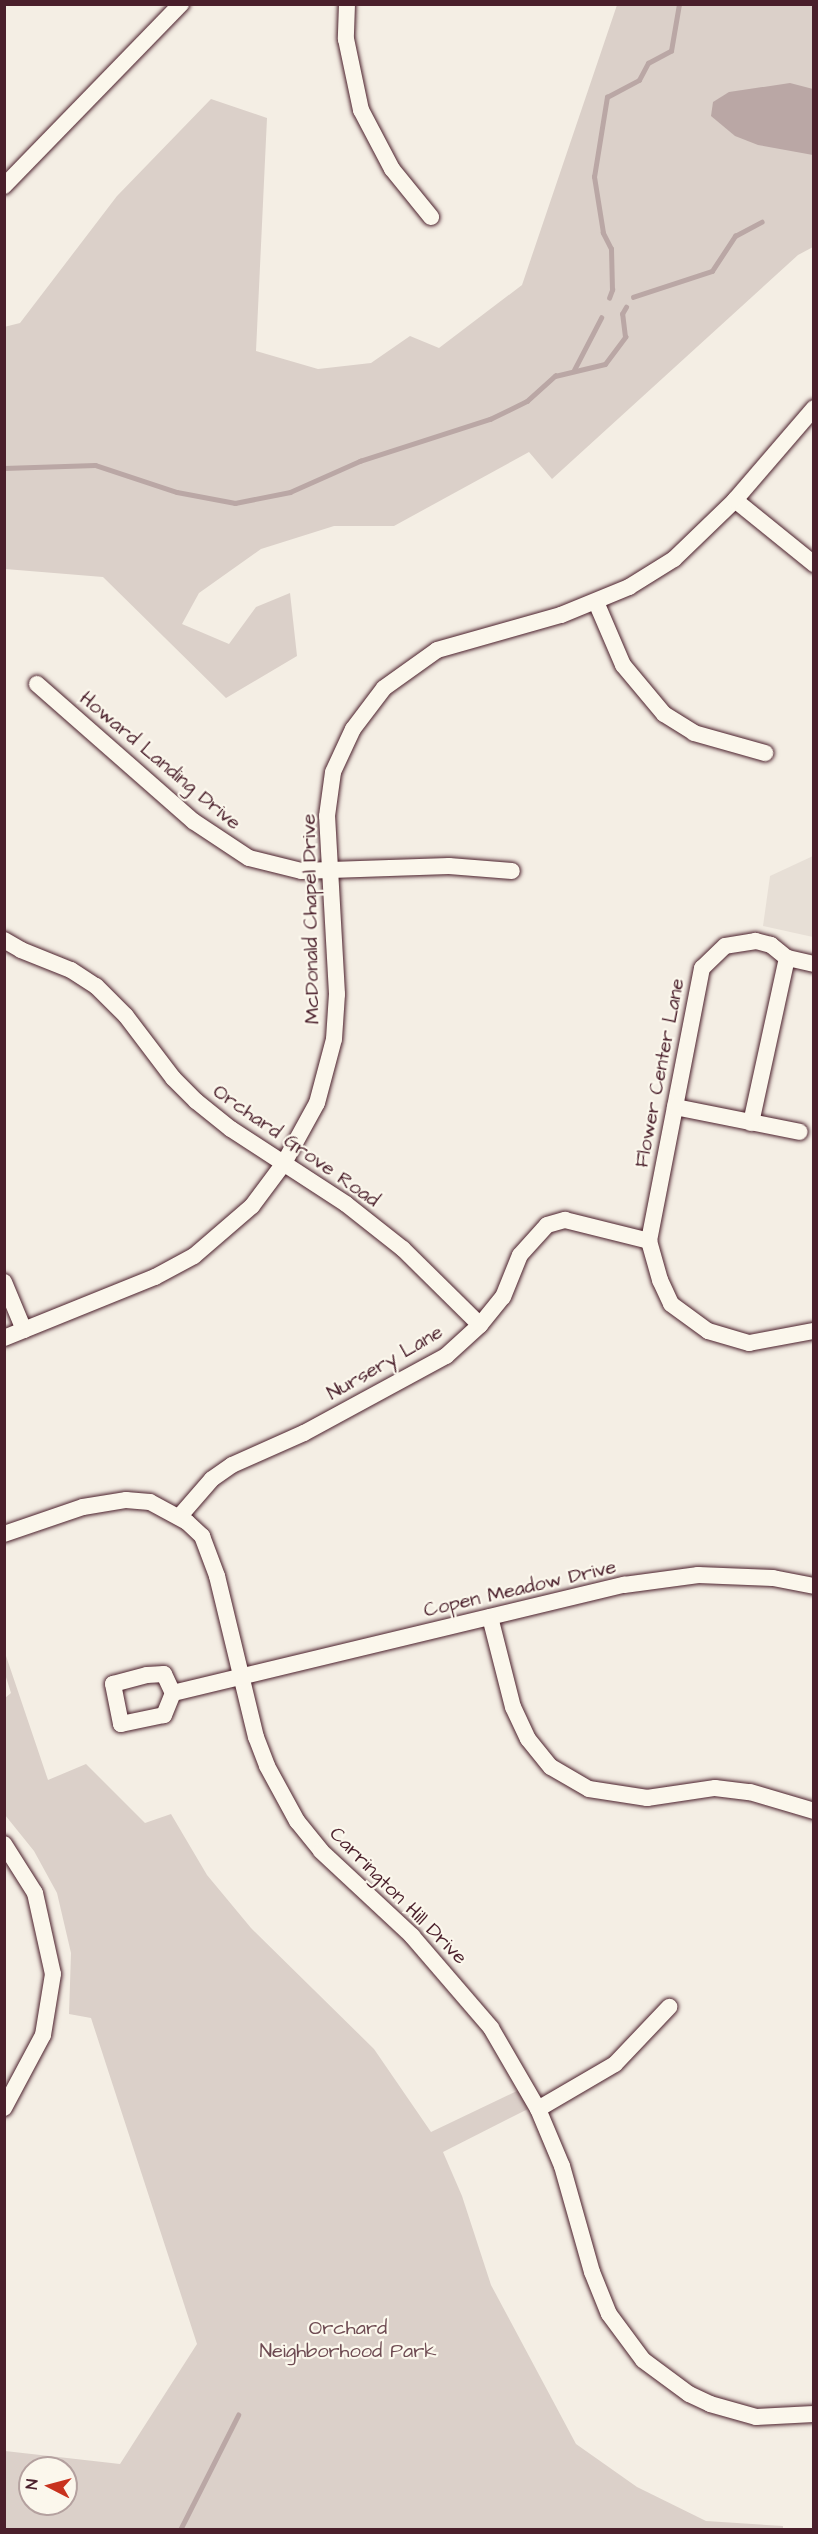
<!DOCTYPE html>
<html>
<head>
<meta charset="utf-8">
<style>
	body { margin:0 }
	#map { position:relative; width:818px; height:2534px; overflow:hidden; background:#f4eee4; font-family:"Architects Daughter",sans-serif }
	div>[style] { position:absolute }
	.built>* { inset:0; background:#e7dfd6 }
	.green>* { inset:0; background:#dbd0c9 }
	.water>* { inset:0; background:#baa7a5 }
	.stream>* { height:4.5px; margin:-2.25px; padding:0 2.25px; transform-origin:2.25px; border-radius:2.25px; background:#baa7a5 }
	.roads { filter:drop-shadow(0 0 2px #4a1f2b) drop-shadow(0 0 2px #4a1f2b) }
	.street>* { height:16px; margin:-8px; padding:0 8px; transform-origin:8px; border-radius:8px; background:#fbf7ec }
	span { translate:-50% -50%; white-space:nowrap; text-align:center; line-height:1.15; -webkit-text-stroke:4.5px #fbf7ec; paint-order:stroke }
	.street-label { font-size:20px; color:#4a1f2b }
	.park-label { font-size:20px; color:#6e4b52 }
	.frame { position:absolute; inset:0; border:6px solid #4a1f2b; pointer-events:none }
	.north { position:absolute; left:18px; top:2456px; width:60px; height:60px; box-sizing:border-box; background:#fbf7ec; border:2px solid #b4a19f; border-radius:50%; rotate:276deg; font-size:16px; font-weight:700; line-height:24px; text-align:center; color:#4a1f2b }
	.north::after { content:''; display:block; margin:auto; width:21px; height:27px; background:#c8321e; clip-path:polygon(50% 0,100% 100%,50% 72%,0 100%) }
</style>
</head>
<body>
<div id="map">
	<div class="built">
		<div style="clip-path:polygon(813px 856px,813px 937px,763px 926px,770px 876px)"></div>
	</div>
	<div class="green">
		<div style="clip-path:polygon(617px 5px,813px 5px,813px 247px,798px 255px,552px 479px,529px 452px,394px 526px,334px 526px,261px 549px,199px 593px,182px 624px,229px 644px,256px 607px,290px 593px,297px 656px,226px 698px,103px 577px,5px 569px,4px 327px,20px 323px,117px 196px,211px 99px,267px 118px,256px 351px,318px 369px,371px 363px,410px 336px,439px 348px,522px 285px)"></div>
		<div style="clip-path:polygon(evenodd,4px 1650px,48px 1780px,86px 1764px,145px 1823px,171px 1814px,207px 1875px,251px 1928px,374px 2049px,431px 2132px,519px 2090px,528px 2109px,443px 2152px,462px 2196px,491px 2285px,576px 2444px,637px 2487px,706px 2521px,783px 2526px,783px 2529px,5px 2529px,5px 2451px,120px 2464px,197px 2344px,91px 2018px,69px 2014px,71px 1953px,57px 1893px,34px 1851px,5px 1815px,5px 1698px,11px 1693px,5px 1674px,4px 1650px,30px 2468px,66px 2468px,66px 2504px,30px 2504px,30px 2468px)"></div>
	</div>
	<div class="water">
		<div style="clip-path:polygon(790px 83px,813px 89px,813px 155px,758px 145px,735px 136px,711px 116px,713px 102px,729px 92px)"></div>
	</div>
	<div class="stream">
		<div style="left:633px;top:297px;width:83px;rotate:-18.2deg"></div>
		<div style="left:712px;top:271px;width:42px;rotate:-56.7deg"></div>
		<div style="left:735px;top:236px;width:30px;rotate:-28deg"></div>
		<div style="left:609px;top:298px;width:9px;rotate:-69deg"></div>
		<div style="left:612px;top:290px;width:41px;rotate:-91.4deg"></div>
		<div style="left:611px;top:249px;width:18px;rotate:-117deg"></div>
		<div style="left:603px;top:233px;width:57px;rotate:-99.1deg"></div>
		<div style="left:594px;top:177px;width:81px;rotate:-80.8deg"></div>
		<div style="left:607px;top:97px;width:36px;rotate:-28deg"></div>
		<div style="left:639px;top:80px;width:19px;rotate:-62deg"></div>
		<div style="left:648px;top:63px;width:26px;rotate:-28deg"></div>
		<div style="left:671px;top:51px;width:48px;rotate:-80.3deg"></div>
		<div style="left:574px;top:370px;width:59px;rotate:-62.6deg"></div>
		<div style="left:4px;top:468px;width:91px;rotate:-1.9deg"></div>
		<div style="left:95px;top:465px;width:86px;rotate:18.2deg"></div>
		<div style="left:177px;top:492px;width:59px;rotate:10.7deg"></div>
		<div style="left:235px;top:503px;width:56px;rotate:-11.3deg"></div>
		<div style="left:290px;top:492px;width:77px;rotate:-23.9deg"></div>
		<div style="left:360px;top:461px;width:137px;rotate:-17.9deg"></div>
		<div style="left:490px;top:419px;width:41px;rotate:-25.9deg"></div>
		<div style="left:527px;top:401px;width:38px;rotate:-42deg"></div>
		<div style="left:555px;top:376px;width:51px;rotate:-13.5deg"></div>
		<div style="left:605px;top:364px;width:34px;rotate:-53deg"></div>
		<div style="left:625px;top:337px;width:23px;rotate:-97deg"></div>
		<div style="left:622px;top:314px;width:8px;rotate:-60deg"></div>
		<div style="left:180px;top:2530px;width:129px;rotate:-63.2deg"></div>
	</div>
	<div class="roads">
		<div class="street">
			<div style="left:347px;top:4px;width:35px;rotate:92deg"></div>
			<div style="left:346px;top:39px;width:73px;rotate:78.1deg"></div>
			<div style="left:361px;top:110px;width:67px;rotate:62.3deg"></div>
			<div style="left:392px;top:169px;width:62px;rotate:50.9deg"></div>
			<div style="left:4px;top:186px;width:254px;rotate:-45.8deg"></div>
			<div style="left:735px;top:500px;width:102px;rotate:39deg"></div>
			<div style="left:596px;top:602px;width:69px;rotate:66.8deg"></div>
			<div style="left:623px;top:665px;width:64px;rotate:50.1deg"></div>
			<div style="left:664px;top:714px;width:36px;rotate:32deg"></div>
			<div style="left:694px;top:733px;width:74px;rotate:15.7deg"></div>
			<div style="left:37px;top:684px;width:208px;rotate:41.3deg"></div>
			<div style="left:193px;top:821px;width:67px;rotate:33.5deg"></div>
			<div style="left:249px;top:858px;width:54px;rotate:14deg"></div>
			<div style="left:301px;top:871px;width:148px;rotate:-1.9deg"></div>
			<div style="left:449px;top:866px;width:63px;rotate:4.5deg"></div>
			<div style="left:4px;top:940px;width:20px;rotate:30deg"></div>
			<div style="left:21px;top:950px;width:54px;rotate:21.8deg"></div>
			<div style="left:71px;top:970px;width:30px;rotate:33deg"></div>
			<div style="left:96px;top:986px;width:42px;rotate:45deg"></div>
			<div style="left:126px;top:1016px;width:78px;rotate:52.8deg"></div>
			<div style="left:173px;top:1078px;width:33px;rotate:45deg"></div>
			<div style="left:196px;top:1101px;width:45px;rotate:38.7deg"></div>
			<div style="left:231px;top:1129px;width:137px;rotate:33.1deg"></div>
			<div style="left:346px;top:1204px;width:73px;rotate:38.3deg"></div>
			<div style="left:403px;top:1249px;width:108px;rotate:44.6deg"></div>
			<div style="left:814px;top:964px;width:28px;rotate:-167deg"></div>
			<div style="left:787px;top:958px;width:21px;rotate:-141deg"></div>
			<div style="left:771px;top:945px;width:16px;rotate:-165deg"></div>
			<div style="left:756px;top:941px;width:31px;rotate:171deg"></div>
			<div style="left:725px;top:946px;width:32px;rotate:136deg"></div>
			<div style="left:702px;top:968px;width:278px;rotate:101deg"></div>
			<div style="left:649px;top:1241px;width:41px;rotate:74.2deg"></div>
			<div style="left:660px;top:1280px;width:26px;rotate:65deg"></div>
			<div style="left:671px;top:1304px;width:46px;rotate:36.1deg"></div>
			<div style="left:708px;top:1331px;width:43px;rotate:16.3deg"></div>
			<div style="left:749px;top:1343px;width:66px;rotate:-10.5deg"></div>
			<div style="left:675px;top:1107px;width:127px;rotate:11.3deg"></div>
			<div style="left:751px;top:1123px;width:169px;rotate:-77.7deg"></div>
			<div style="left:4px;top:1282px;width:52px;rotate:67.4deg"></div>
			<div style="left:4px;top:1338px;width:163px;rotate:-22deg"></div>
			<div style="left:155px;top:1277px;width:44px;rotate:-28.3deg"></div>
			<div style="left:194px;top:1256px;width:77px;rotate:-40.8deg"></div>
			<div style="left:252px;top:1206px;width:54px;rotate:-53.3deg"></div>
			<div style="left:284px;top:1163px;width:68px;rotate:-61.2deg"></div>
			<div style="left:317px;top:1103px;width:66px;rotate:-75.1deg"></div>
			<div style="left:334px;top:1039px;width:45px;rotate:-86.2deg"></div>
			<div style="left:337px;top:994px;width:178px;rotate:-93.2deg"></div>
			<div style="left:327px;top:816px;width:44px;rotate:-82.2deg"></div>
			<div style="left:333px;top:772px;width:47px;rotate:-65.1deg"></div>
			<div style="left:353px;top:729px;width:51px;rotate:-52.9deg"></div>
			<div style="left:384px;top:688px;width:65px;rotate:-35.6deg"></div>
			<div style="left:437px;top:650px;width:129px;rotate:-15.8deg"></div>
			<div style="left:561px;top:615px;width:74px;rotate:-22.4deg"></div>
			<div style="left:629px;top:587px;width:53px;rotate:-31.9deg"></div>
			<div style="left:674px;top:559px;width:85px;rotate:-44deg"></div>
			<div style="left:735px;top:500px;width:121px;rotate:-49.3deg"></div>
			<div style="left:179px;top:1517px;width:50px;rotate:-49deg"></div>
			<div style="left:212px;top:1479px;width:24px;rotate:-35deg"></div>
			<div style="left:232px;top:1465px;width:79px;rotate:-24deg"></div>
			<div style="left:304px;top:1433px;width:162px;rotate:-28.5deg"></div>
			<div style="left:446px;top:1356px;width:46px;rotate:-42.4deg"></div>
			<div style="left:480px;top:1325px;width:36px;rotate:-51deg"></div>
			<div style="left:503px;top:1297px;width:45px;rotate:-68deg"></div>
			<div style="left:520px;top:1255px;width:40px;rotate:-48deg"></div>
			<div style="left:547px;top:1225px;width:19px;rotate:-16deg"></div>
			<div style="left:565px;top:1220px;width:87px;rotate:14deg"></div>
			<div style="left:4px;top:1534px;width:83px;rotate:-18.9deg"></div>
			<div style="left:83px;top:1507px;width:44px;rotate:-9.2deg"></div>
			<div style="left:126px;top:1500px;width:24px;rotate:5deg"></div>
			<div style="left:150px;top:1502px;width:42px;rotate:28.4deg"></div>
			<div style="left:187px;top:1522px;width:21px;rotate:43deg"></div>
			<div style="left:202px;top:1536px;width:43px;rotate:69.4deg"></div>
			<div style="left:217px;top:1576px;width:166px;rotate:76.4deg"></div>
			<div style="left:256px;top:1737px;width:31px;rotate:69deg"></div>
			<div style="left:267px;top:1766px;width:63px;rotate:61.4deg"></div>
			<div style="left:297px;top:1821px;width:38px;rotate:51deg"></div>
			<div style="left:321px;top:1851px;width:125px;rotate:43deg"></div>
			<div style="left:412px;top:1936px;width:121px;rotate:49.3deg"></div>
			<div style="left:491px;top:2028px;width:94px;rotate:59.9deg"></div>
			<div style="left:538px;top:2109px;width:62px;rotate:67.2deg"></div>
			<div style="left:562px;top:2166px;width:110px;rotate:74.2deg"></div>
			<div style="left:592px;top:2272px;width:45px;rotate:68deg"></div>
			<div style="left:609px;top:2314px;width:57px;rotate:53.5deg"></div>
			<div style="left:643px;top:2360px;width:57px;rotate:36.5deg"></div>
			<div style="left:689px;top:2394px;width:23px;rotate:25deg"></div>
			<div style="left:710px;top:2404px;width:48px;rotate:15.8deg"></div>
			<div style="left:756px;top:2417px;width:58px;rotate:-3deg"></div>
			<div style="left:490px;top:1617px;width:93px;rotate:75.7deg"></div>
			<div style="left:513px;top:1707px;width:35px;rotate:65deg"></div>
			<div style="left:528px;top:1739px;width:36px;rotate:51deg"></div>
			<div style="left:551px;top:1767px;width:44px;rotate:30.1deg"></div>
			<div style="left:589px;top:1789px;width:59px;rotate:8.8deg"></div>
			<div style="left:647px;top:1798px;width:69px;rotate:-8.4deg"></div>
			<div style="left:715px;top:1788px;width:35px;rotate:7deg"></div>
			<div style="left:750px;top:1792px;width:67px;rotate:16.5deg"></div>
			<div style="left:173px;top:1693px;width:24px;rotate:112deg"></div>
			<div style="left:164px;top:1715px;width:44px;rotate:168.2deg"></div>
			<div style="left:121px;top:1724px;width:41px;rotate:-101.3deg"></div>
			<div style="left:113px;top:1684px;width:35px;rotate:-15deg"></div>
			<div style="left:147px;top:1675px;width:17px;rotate:-3deg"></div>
			<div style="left:164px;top:1674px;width:21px;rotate:65deg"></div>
			<div style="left:173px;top:1693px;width:464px;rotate:-13.5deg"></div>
			<div style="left:624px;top:1585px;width:75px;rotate:-7.7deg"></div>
			<div style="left:698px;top:1575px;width:75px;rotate:2.3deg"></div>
			<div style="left:773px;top:1578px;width:42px;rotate:11deg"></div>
			<div style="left:4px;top:1844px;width:58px;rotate:57.7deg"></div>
			<div style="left:35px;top:1893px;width:83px;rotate:77.5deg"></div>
			<div style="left:53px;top:1974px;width:62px;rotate:99.3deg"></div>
			<div style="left:43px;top:2035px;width:83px;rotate:118.1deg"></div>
			<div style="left:538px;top:2109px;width:89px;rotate:-30.3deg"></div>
			<div style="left:615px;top:2064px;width:79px;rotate:-46.5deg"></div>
		</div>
	</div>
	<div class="street-label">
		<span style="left:160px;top:761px;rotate:40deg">Howard Landing Drive</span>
		<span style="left:311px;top:919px;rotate:-91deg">McDonald Chapel Drive</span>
		<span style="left:660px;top:1073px;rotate:-79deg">Flower Center Lane</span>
		<span style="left:296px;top:1146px;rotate:35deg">Orchard Grove Road</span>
		<span style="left:385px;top:1363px;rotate:-30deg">Nursery Lane</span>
		<span style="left:520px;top:1589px;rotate:-13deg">Copen Meadow Drive</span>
		<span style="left:398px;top:1896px;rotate:45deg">Carrington Hill Drive</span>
	</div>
	<div class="park-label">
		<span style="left:348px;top:2340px">Orchard<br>Neighborhood Park</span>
	</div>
	<div class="frame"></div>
	<div class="north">N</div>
</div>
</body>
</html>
